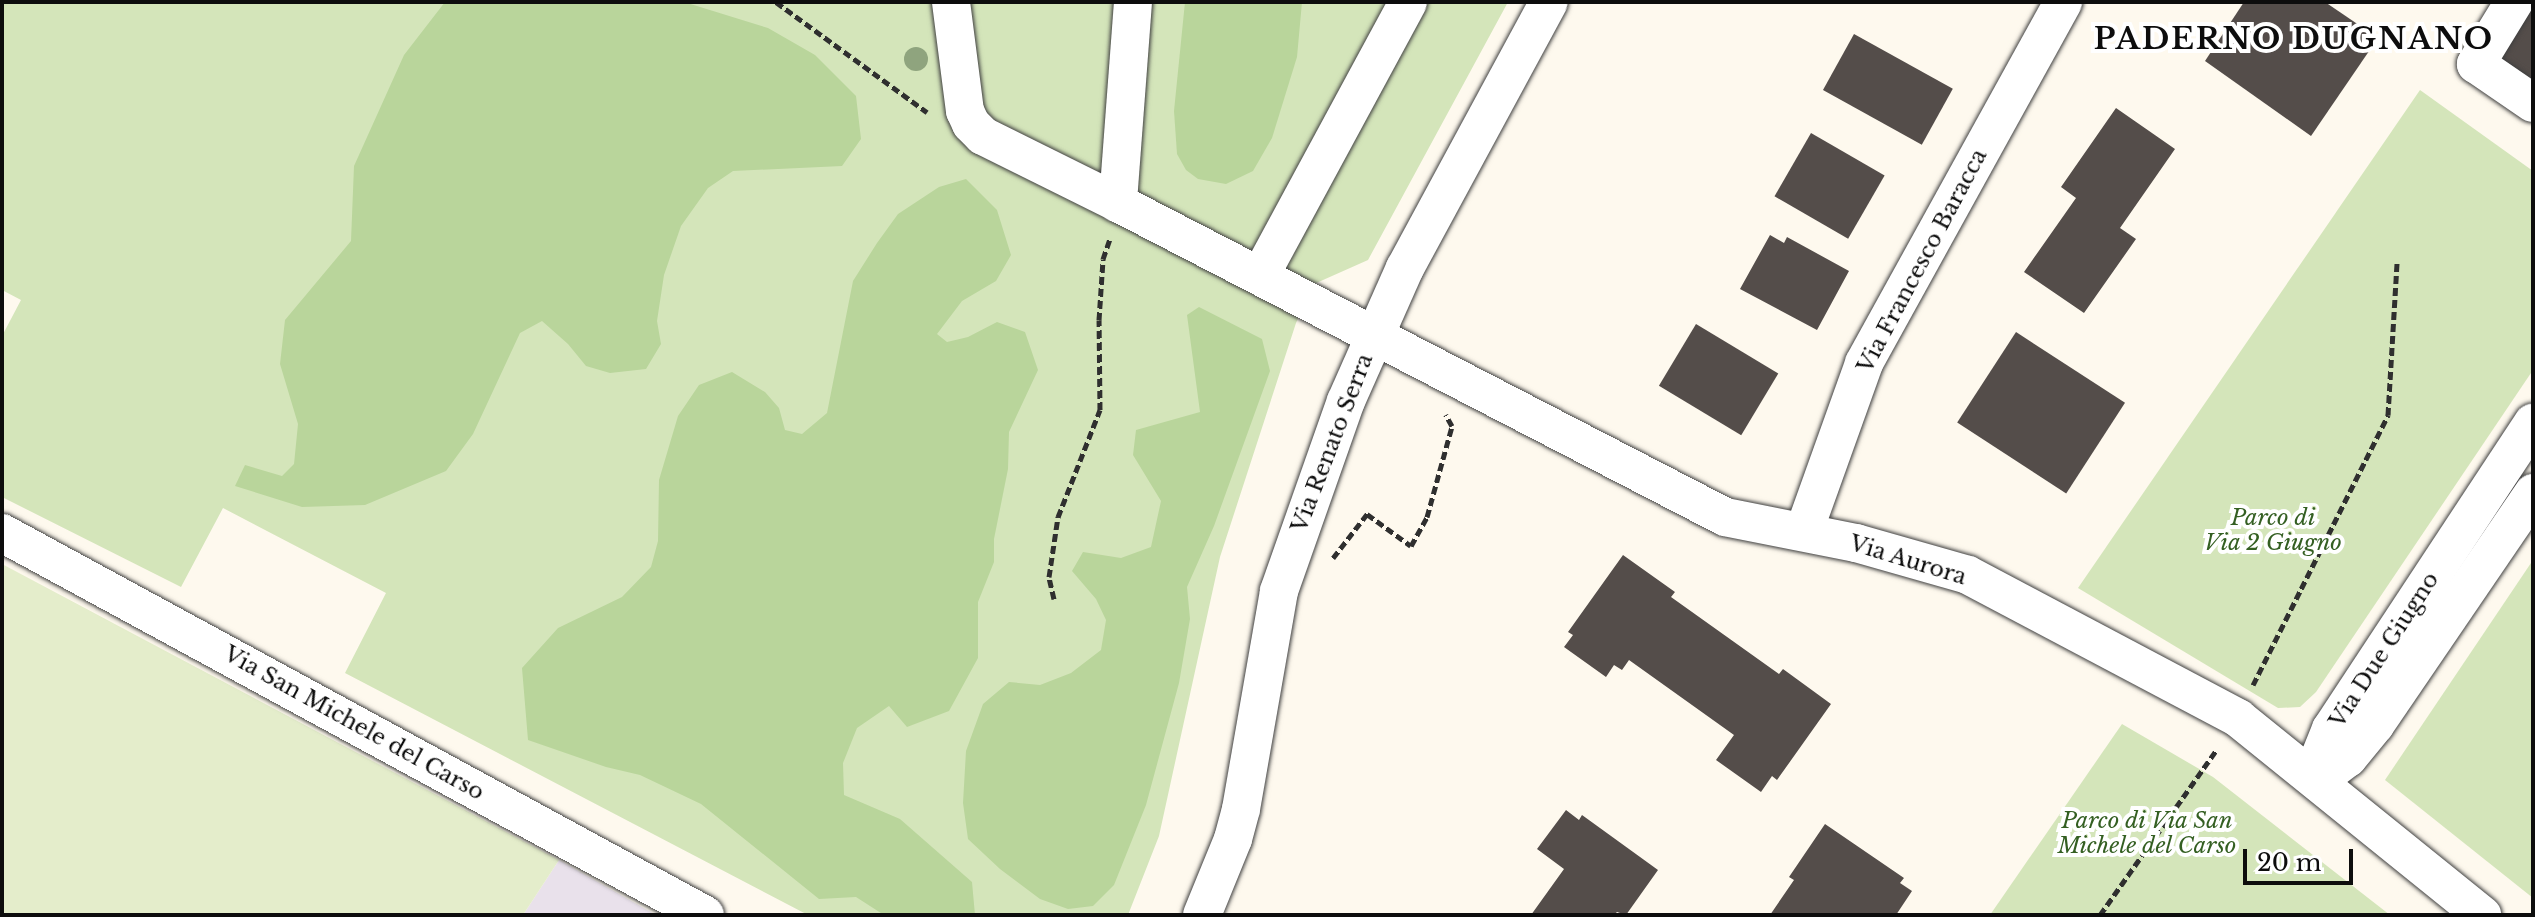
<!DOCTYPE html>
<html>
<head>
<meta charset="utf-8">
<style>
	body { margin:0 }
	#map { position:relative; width:2535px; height:917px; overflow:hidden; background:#fef9ee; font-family:"Libre Baskerville",serif }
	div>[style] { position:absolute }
	.industrial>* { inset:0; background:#e9e1eb }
	.green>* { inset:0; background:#d4e5ba }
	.forest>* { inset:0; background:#b9d59b }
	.pitch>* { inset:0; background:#e4edcb }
	.building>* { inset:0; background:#544d4a; transform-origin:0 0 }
	.path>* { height:5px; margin-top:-2.5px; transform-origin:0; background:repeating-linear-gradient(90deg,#2f2f2f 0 8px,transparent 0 12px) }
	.roads { filter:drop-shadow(0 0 2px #404040) drop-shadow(0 0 2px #404040) }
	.minor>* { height:38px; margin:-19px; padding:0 19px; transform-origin:19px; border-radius:19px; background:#fff }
	.trees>* { width:24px; height:24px; margin:-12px; border-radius:50%; background:#8fa47e }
	span { translate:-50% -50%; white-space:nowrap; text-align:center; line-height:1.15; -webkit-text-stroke:8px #fff; paint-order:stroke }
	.street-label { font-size:22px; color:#0d0d0d }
	.park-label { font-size:22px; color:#345f22; font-style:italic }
	.district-label { font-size:30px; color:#0d0d0d; font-weight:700; letter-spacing:2px }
	.frame { position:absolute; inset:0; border:4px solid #0d0d0d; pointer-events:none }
	.scale { position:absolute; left:2243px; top:849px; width:110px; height:36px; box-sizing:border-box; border:4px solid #0d0d0d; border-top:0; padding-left:10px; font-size:24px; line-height:28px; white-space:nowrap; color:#0d0d0d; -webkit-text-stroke:6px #fff; paint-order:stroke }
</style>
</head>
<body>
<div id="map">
	<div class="industrial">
		<div style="clip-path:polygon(559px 860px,656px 915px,523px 915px)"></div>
	</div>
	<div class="green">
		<div style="clip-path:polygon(2px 2px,1508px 2px,1368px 260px,1314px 284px,1296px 323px,1220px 557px,1159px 836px,1128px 915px,808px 915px,345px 673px,386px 593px,223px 508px,181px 587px,2px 497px,2px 336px,21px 300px,2px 290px)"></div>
		<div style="clip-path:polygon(2420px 90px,2533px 171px,2533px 370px,2316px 692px,2300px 707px,2278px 708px,2078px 588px)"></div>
		<div style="clip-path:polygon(2533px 560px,2533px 898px,2385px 780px)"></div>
		<div style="clip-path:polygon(2122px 724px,2213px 777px,2390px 915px,1990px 915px)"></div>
	</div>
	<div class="forest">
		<div style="clip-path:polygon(445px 2px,684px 2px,768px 28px,815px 55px,856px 96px,861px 139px,842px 166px,733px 171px,708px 188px,681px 226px,664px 275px,657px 321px,661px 344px,646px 369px,610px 373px,586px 366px,568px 344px,542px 321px,520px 333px,473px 434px,446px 471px,365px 505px,302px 507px,235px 486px,245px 465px,282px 476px,294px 464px,298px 424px,280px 364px,285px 320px,351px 241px,354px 166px,404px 55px)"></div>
		<div style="clip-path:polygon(1185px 2px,1302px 2px,1297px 57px,1272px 138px,1253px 171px,1226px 184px,1198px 179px,1186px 170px,1177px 154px,1174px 111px)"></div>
		<div style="clip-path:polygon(966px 179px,997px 210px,1011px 255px,996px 281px,962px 301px,937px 334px,947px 342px,968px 337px,997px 322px,1025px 332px,1038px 370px,1009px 432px,1008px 469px,994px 539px,994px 562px,978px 602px,978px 658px,949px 711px,907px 727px,889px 706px,857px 728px,843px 763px,844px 795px,900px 819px,972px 882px,975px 915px,884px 915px,856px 897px,819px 899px,701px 804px,640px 775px,606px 767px,528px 740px,522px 668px,558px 628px,622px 597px,651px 567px,658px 541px,659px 480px,678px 416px,699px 385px,732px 372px,765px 392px,779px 408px,785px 430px,802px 434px,827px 413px,853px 281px,877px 243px,898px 214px,939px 187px)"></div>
		<div style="clip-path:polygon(1199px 307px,1262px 339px,1270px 371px,1214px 526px,1187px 587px,1190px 619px,1179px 683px,1146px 805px,1114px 885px,1093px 906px,1068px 909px,1040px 899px,1000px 869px,968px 839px,963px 803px,966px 751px,983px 704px,1009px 682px,1040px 685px,1071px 673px,1101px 650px,1106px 620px,1096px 599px,1072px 571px,1083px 552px,1121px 558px,1151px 547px,1161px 501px,1133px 455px,1136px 430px,1200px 412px,1187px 315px)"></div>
	</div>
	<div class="pitch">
		<div style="clip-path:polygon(2px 564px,559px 860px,523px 915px,2px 915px)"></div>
	</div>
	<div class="building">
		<div style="clip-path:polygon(2244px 2px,2325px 2px,2378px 38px,2311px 136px,2205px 61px)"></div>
		<div style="clip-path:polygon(2533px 7px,2533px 81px,2499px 57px)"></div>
		<div style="left:1854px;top:34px;width:113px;height:64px;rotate:29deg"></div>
		<div style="clip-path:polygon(2116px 108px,2175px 149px,2120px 228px,2136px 239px,2084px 313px,2024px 272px,2076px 198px,2061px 187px)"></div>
		<div style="left:1811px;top:133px;width:85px;height:73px;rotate:30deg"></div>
		<div style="clip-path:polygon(1770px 235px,1784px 243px,1787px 237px,1849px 271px,1817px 330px,1740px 289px)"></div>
		<div style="left:1696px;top:324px;width:96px;height:72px;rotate:31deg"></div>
		<div style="left:2016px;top:332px;width:130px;height:108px;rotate:33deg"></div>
		<div style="clip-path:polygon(1623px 555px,1675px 592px,1671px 597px,1779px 674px,1783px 669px,1831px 704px,1777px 780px,1772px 776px,1761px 792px,1716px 760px,1734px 735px,1629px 660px,1622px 670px,1614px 665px,1606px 677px,1564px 647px,1573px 635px,1568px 632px)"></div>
		<div style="clip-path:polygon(1566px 810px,1579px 820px,1582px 815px,1658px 870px,1626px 915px,1617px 912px,1614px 915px,1531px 915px,1564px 869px,1537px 849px)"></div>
		<div style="clip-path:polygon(1825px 824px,1904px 878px,1900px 883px,1912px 891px,1896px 915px,1770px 915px,1794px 880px,1789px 877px)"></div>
	</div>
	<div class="path">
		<div style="left:776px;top:2px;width:187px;rotate:36.1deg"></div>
		<div style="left:1333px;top:558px;width:56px;rotate:-52.3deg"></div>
		<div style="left:1367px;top:514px;width:54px;rotate:36deg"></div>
		<div style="left:1411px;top:546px;width:33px;rotate:-61deg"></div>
		<div style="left:1427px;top:517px;width:94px;rotate:-74.6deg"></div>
		<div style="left:1452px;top:426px;width:13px;rotate:-119deg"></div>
		<div style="left:1054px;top:599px;width:23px;rotate:-103deg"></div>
		<div style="left:1049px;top:577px;width:61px;rotate:-81.5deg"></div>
		<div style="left:1058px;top:517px;width:115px;rotate:-68.6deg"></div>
		<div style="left:1100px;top:410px;width:90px;rotate:-90.6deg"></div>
		<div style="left:1099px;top:320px;width:61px;rotate:-86.2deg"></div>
		<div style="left:1103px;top:259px;width:21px;rotate:-71deg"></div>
		<div style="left:2253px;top:685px;width:302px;rotate:-63.4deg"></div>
		<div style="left:2388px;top:415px;width:152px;rotate:-86.6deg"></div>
		<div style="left:2100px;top:915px;width:203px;rotate:-54.8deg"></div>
	</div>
	<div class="roads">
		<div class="minor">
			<div style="left:951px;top:2px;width:110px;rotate:82.7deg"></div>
			<div style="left:965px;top:111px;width:14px;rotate:65deg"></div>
			<div style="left:971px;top:124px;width:17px;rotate:45deg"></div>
			<div style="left:983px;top:136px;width:151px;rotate:26.4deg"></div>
			<div style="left:1133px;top:2px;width:202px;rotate:94.3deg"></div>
			<div style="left:1118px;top:203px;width:683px;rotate:27.35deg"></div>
			<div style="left:1725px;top:517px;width:134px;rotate:11.2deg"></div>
			<div style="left:1856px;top:543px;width:116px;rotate:15.9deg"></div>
			<div style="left:1968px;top:575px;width:306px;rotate:27.9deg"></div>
			<div style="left:2238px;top:718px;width:314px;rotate:38.9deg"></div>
			<div style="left:2514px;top:2px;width:73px;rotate:121.5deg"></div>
			<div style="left:2476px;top:64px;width:69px;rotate:34.4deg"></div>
			<div style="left:1260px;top:276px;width:311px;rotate:-61.6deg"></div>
			<div style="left:1804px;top:531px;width:178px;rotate:-70.3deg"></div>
			<div style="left:1864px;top:363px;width:412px;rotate:-61.1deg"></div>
			<div style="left:2px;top:533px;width:800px;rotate:28.52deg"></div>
			<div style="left:2317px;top:781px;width:25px;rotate:-83deg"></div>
			<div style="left:2320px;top:756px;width:29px;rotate:-68deg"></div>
			<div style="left:2331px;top:729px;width:367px;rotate:-56.6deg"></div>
			<div style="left:2317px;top:781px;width:39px;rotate:-37deg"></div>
			<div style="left:2348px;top:758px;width:43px;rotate:-50.7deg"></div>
			<div style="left:2375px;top:725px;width:281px;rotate:-55.7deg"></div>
			<div style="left:1202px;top:915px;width:82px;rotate:-67.8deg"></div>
			<div style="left:1233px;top:839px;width:31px;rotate:-75deg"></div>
			<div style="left:1241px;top:809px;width:221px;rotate:-80.1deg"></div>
			<div style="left:1279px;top:591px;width:201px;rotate:-70.6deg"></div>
			<div style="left:1346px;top:401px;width:145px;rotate:-66.1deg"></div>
			<div style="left:1405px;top:268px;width:302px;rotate:-61.6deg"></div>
		</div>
	</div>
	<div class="trees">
		<div style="left:916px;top:59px"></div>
	</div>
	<div class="street-label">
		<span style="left:1922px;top:261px;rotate:-62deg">Via Francesco Baracca</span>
		<span style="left:1332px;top:443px;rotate:-69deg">Via Renato Serra</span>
		<span style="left:1908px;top:560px;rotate:17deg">Via Aurora</span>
		<span style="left:2384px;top:650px;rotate:-57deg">Via Due Giugno</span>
		<span style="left:354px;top:723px;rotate:29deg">Via San Michele del Carso</span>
	</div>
	<div class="park-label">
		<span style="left:2273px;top:530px">Parco di<br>Via 2 Giugno</span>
		<span style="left:2147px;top:833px">Parco di Via San<br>Michele del Carso</span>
	</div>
	<div class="district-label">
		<span style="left:2294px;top:39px">PADERNO DUGNANO</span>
	</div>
	<div class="frame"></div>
	<div class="scale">20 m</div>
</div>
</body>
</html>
